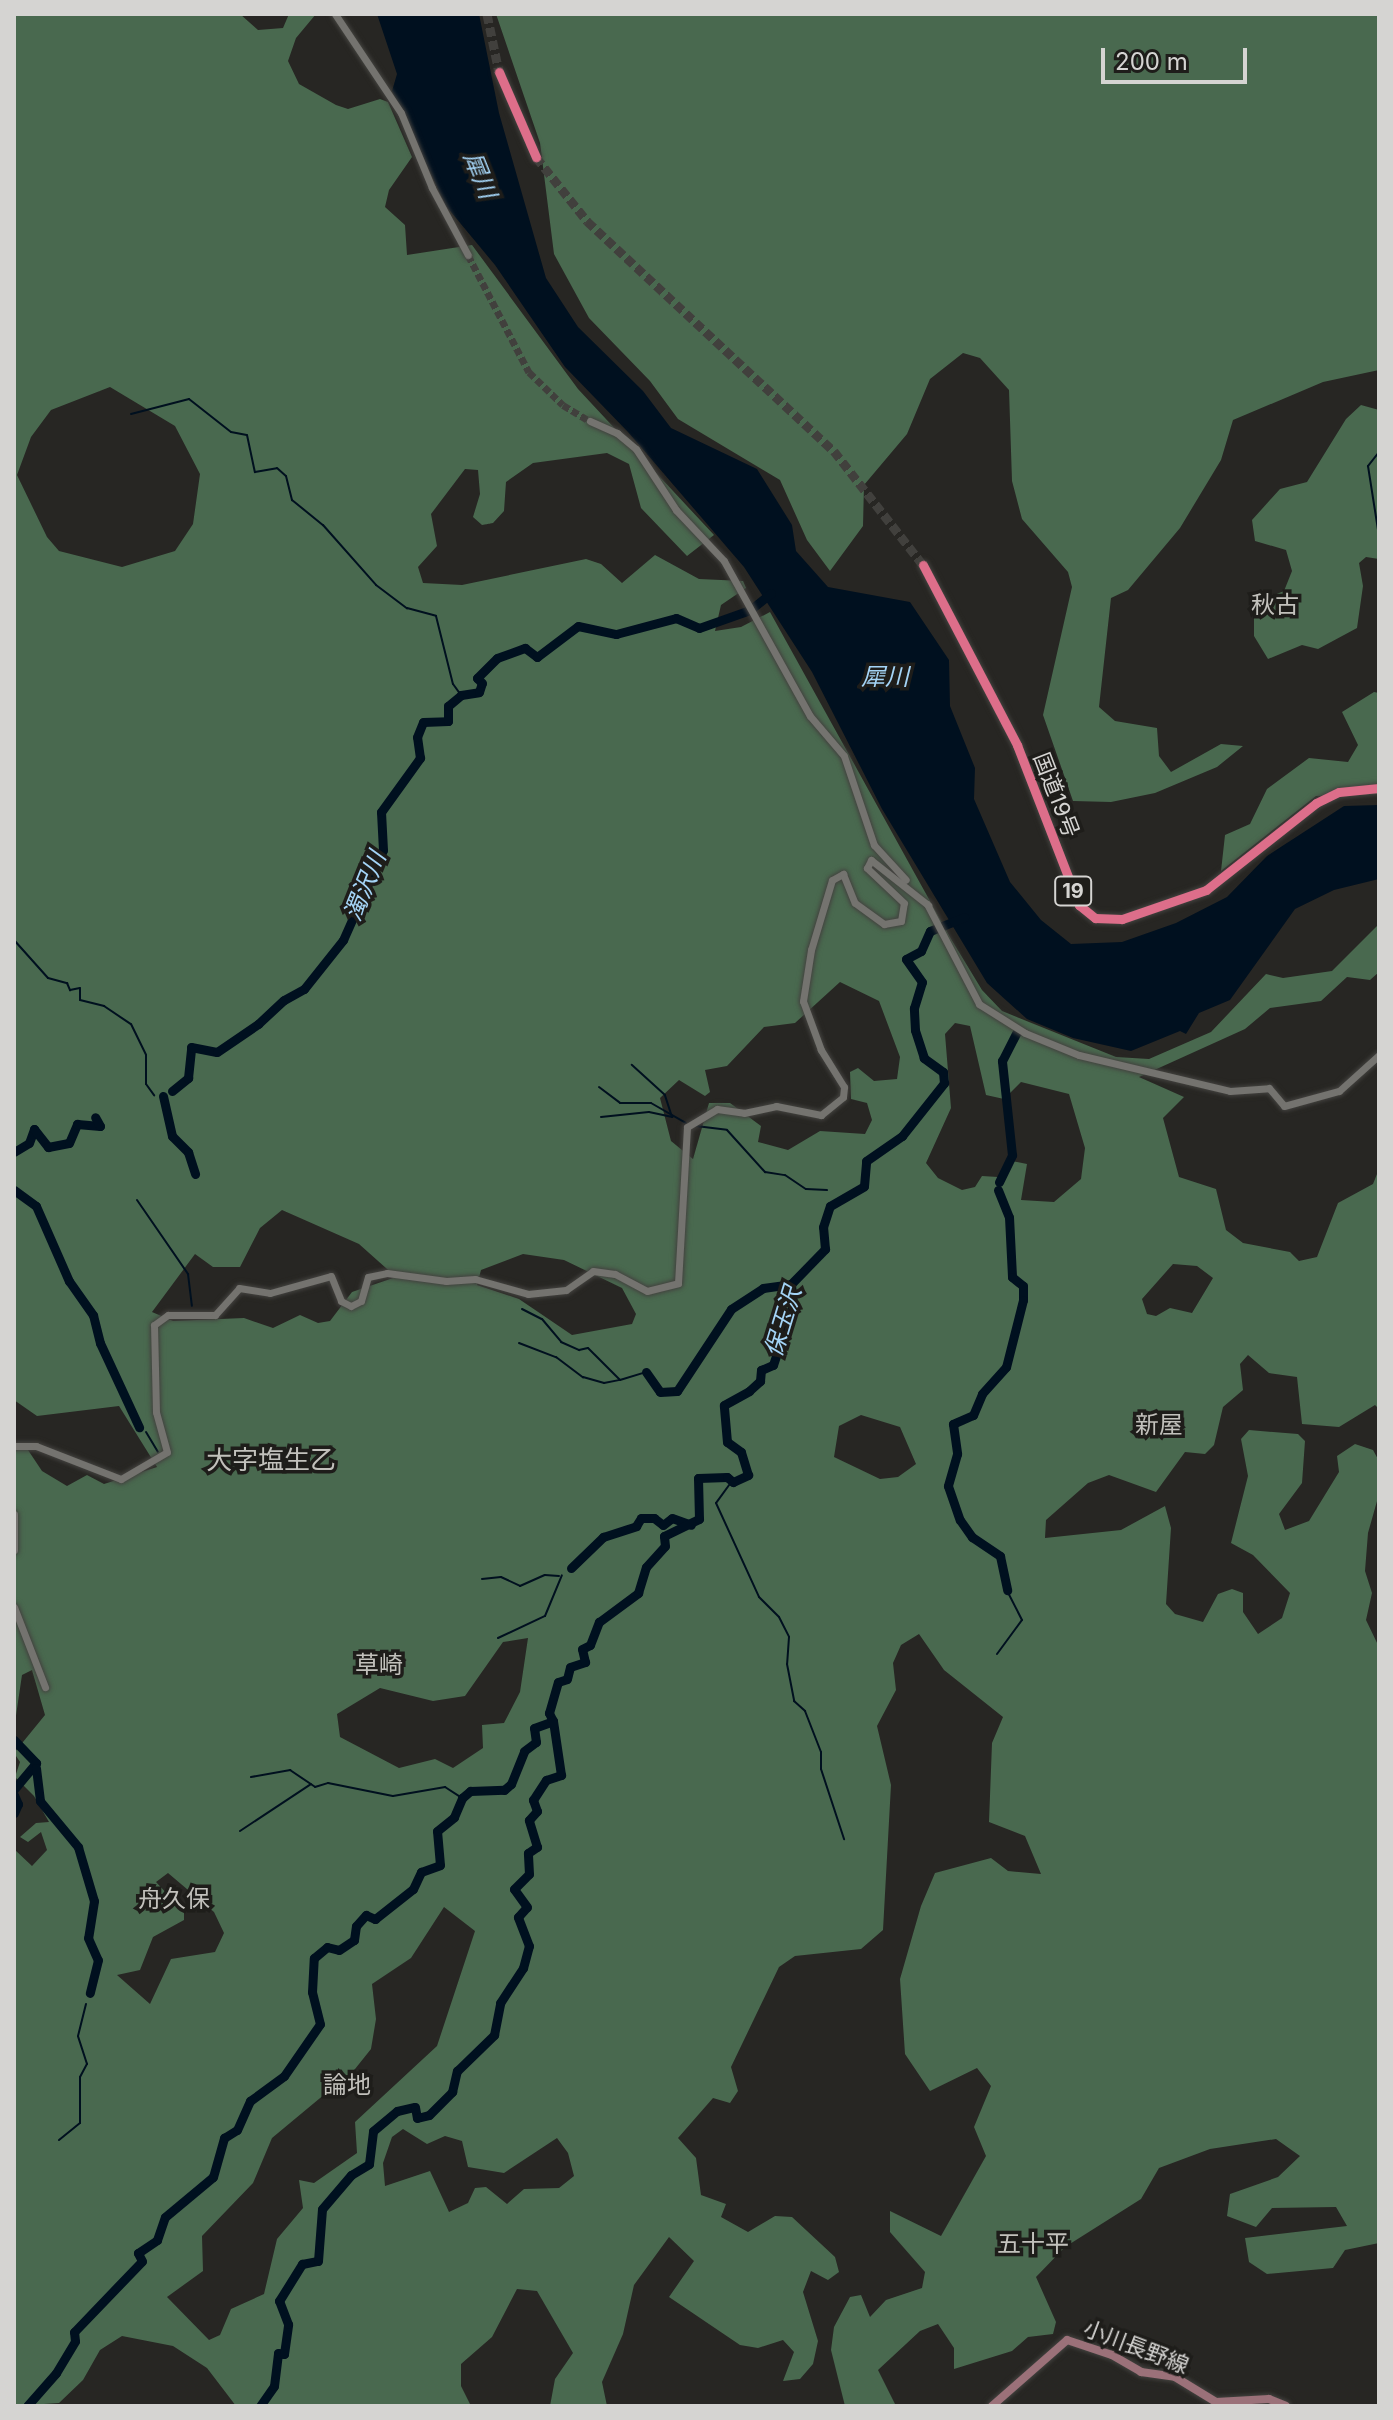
<!DOCTYPE html>
<html>
<head>
<meta charset="utf-8">
<style>
	body { margin:0 }
	#map { position:relative; width:1393px; height:2420px; overflow:hidden; background:#272623; font-family:Inter,"Noto Sans JP",sans-serif }
	div>[style] { position:absolute }
	.forest>* { inset:0; background:#49694f }
	.water>* { inset:0; background:#00101f }
	.stream>* { height:2px; margin:-1px; padding:0 1px; transform-origin:1px; border-radius:1px; background:#00101f }
	.river>* { height:9px; margin:-4.5px; padding:0 4.5px; transform-origin:4.5px; border-radius:4.5px; background:#00101f }
	.tertiary-tunnel>* { height:7px; margin-top:-3.5px; transform-origin:0; background:repeating-linear-gradient(90deg,#41403d 0 7px,transparent 0 10.5px) }
	.trunk-tunnel>* { height:9px; margin-top:-4.5px; transform-origin:0; background:repeating-linear-gradient(90deg,#41403d 0 9px,transparent 0 13.5px) }
	.roads { filter:drop-shadow(0 0 2px #43423f) drop-shadow(0 0 2px #43423f) }
	.tertiary>* { height:7px; margin:-3.5px; padding:0 3.5px; transform-origin:3.5px; border-radius:3.5px; background:#74736f }
	.secondary>* { height:8px; margin:-4px; padding:0 4px; transform-origin:4px; border-radius:4px; background:#9b7179 }
	.trunk>* { height:9px; margin:-4.5px; padding:0 4.5px; transform-origin:4.5px; border-radius:4.5px; background:#dd6e8a }
	span { translate:-50% -50%; white-space:nowrap; text-align:center; line-height:1.15; -webkit-text-stroke:7px #1e1d1a; paint-order:stroke }
	.shield-label span { padding:2px 6px; background:#1e1d1a; border:2px solid; border-radius:6px; -webkit-text-stroke-width:0 }
	.shield-label { font-size:20px; color:#d5d4d2; font-weight:700 }
	.street-label { font-size:22px; color:#d5d4d2 }
	.water-label { font-size:24px; color:#a4d4f6; font-style:italic }
	.neighbourhood-label { font-size:24px; color:#c2c1bc }
	.quarter-label { font-size:26px; color:#c2c1bc }
	.frame { position:absolute; inset:0; border:16px solid #d5d4d2; pointer-events:none }
	.scale { position:absolute; left:1101px; top:48px; width:146px; height:36px; box-sizing:border-box; border:4px solid #d5d4d2; border-top:0; padding-left:10px; font-size:24px; line-height:28px; white-space:nowrap; color:#d5d4d2; -webkit-text-stroke:6px #1e1d1a; paint-order:stroke }
</style>
</head>
<body>
<div id="map">
	<div class="forest">
		<div style="clip-path:polygon(evenodd,14px 14px,240px 14px,258px 30px,283px 28px,289px 14px,316px 14px,296px 38px,288px 61px,299px 84px,336px 105px,348px 109px,380px 99px,388px 102px,412px 157px,389px 190px,385px 207px,405px 225px,407px 255px,472px 245px,578px 389px,714px 535px,687px 556px,641px 508px,629px 464px,607px 453px,533px 463px,506px 482px,504px 511px,493px 523px,482px 525px,473px 517px,480px 494px,478px 470px,465px 469px,431px 514px,437px 546px,418px 567px,423px 583px,462px 585px,586px 559px,601px 564px,622px 583px,655px 555px,699px 579px,743px 581px,746px 588px,721px 605px,715px 631px,741px 627px,770px 612px,951px 939px,982px 990px,1002px 1011px,1116px 1057px,1149px 1059px,1211px 1032px,1266px 974px,1283px 978px,1332px 971px,1379px 924px,1379px 972px,1370px 980px,1347px 977px,1321px 1001px,1270px 1008px,1245px 1029px,1139px 1077px,1184px 1097px,1163px 1118px,1179px 1177px,1216px 1189px,1226px 1230px,1243px 1243px,1290px 1252px,1299px 1261px,1317px 1257px,1338px 1203px,1373px 1184px,1379px 1169px,1379px 1409px,1375px 1405px,1339px 1427px,1302px 1424px,1297px 1377px,1269px 1373px,1248px 1355px,1240px 1364px,1243px 1390px,1223px 1407px,1214px 1445px,1205px 1454px,1185px 1452px,1156px 1492px,1109px 1475px,1088px 1483px,1046px 1520px,1045px 1538px,1121px 1530px,1165px 1506px,1171px 1528px,1166px 1604px,1175px 1614px,1203px 1622px,1218px 1594px,1232px 1589px,1243px 1593px,1243px 1612px,1258px 1634px,1282px 1618px,1290px 1593px,1253px 1555px,1231px 1543px,1248px 1476px,1241px 1439px,1249px 1430px,1298px 1434px,1305px 1441px,1302px 1483px,1279px 1514px,1285px 1530px,1309px 1521px,1339px 1472px,1337px 1456px,1355px 1444px,1373px 1450px,1379px 1461px,1379px 1494px,1368px 1533px,1365px 1571px,1372px 1593px,1366px 1620px,1379px 1647px,1379px 2243px,1345px 2250px,1333px 2268px,1267px 2274px,1249px 2262px,1245px 2238px,1347px 2226px,1336px 2207px,1272px 2208px,1256px 2227px,1227px 2216px,1230px 2194px,1278px 2177px,1300px 2156px,1276px 2139px,1210px 2149px,1159px 2168px,1141px 2199px,1065px 2247px,1036px 2277px,1056px 2322px,1053px 2334px,1028px 2337px,1012px 2351px,954px 2369px,954px 2348px,938px 2324px,920px 2331px,878px 2370px,896px 2406px,845px 2406px,831px 2350px,834px 2327px,850px 2297px,861px 2295px,870px 2317px,886px 2300px,922px 2288px,925px 2272px,890px 2232px,890px 2211px,941px 2236px,986px 2156px,974px 2127px,991px 2086px,977px 2068px,930px 2091px,905px 2054px,900px 1979px,921px 1906px,935px 1873px,991px 1858px,1008px 1871px,1041px 1874px,1025px 1836px,989px 1822px,992px 1743px,1003px 1717px,944px 1670px,919px 1634px,901px 1645px,893px 1663px,896px 1690px,877px 1726px,891px 1785px,883px 1930px,861px 1949px,795px 1956px,779px 1967px,731px 2067px,738px 2091px,730px 2103px,713px 2098px,678px 2138px,696px 2158px,701px 2195px,726px 2204px,721px 2217px,748px 2232px,775px 2216px,792px 2217px,835px 2257px,839px 2272px,828px 2280px,811px 2271px,803px 2292px,818px 2341px,813px 2364px,800px 2379px,783px 2381px,794px 2352px,783px 2340px,758px 2348px,740px 2345px,669px 2297px,694px 2261px,669px 2237px,634px 2285px,623px 2334px,602px 2382px,607px 2406px,550px 2406px,555px 2379px,573px 2353px,537px 2291px,517px 2289px,492px 2337px,461px 2364px,461px 2386px,471px 2406px,236px 2406px,207px 2368px,173px 2346px,122px 2336px,100px 2350px,83px 2380px,59px 2403px,14px 2406px,14px 1849px,32px 1866px,47px 1850px,41px 1832px,28px 1842px,20px 1837px,36px 1823px,49px 1822px,34px 1796px,15px 1777px,20px 1762px,14px 1753px,45px 1715px,32px 1670px,22px 1675px,14px 1729px,14px 1446px,28px 1450px,42px 1471px,67px 1486px,87px 1475px,104px 1484px,157px 1467px,119px 1406px,37px 1416px,14px 1400px,14px 14px,110px 387px,175px 426px,200px 474px,193px 524px,175px 551px,122px 567px,59px 551px,47px 537px,17px 475px,31px 437px,51px 410px,110px 387px,14px 14px,840px 982px,879px 1001px,900px 1057px,897px 1079px,874px 1081px,858px 1068px,850px 1072px,851px 1099px,867px 1103px,872px 1120px,865px 1134px,820px 1131px,788px 1150px,758px 1142px,761px 1126px,730px 1103px,709px 1103px,693px 1159px,671px 1141px,660px 1098px,679px 1080px,705px 1096px,710px 1092px,705px 1070px,727px 1066px,764px 1027px,795px 1023px,840px 982px,14px 14px,955px 1023px,970px 1026px,986px 1095px,1004px 1099px,1021px 1082px,1069px 1094px,1085px 1148px,1081px 1179px,1054px 1202px,1021px 1200px,1027px 1164px,1012px 1161px,998px 1177px,982px 1176px,975px 1187px,962px 1190px,938px 1178px,926px 1163px,951px 1108px,945px 1034px,955px 1023px,14px 14px,282px 1210px,359px 1244px,396px 1277px,352px 1292px,330px 1321px,318px 1323px,300px 1315px,273px 1328px,244px 1318px,173px 1321px,152px 1312px,195px 1254px,213px 1267px,240px 1267px,260px 1228px,282px 1210px,14px 14px,523px 1254px,564px 1260px,622px 1288px,636px 1314px,632px 1324px,572px 1335px,519px 1299px,477px 1285px,481px 1270px,523px 1254px,14px 14px,1173px 1264px,1197px 1266px,1213px 1278px,1192px 1313px,1170px 1308px,1156px 1316px,1147px 1314px,1142px 1299px,1173px 1264px,14px 14px,861px 1415px,900px 1427px,916px 1464px,898px 1477px,880px 1479px,834px 1457px,839px 1426px,861px 1415px,14px 14px,528px 1638px,520px 1692px,504px 1723px,482px 1725px,483px 1748px,453px 1768px,435px 1759px,399px 1768px,340px 1737px,337px 1714px,380px 1688px,433px 1701px,465px 1696px,503px 1642px,528px 1638px,14px 14px,168px 1873px,214px 1912px,224px 1933px,215px 1952px,171px 1959px,150px 2004px,117px 1975px,140px 1970px,153px 1937px,184px 1920px,184px 1912px,156px 1882px,168px 1873px,14px 14px,444px 1907px,475px 1931px,437px 2046px,355px 2122px,357px 2153px,314px 2183px,299px 2180px,303px 2208px,277px 2239px,264px 2294px,231px 2309px,220px 2335px,209px 2340px,167px 2297px,203px 2271px,202px 2236px,253px 2183px,272px 2138px,355px 2069px,371px 2049px,376px 2019px,372px 1984px,411px 1958px,444px 1907px,14px 14px,403px 2129px,427px 2144px,445px 2136px,462px 2141px,468px 2167px,504px 2173px,557px 2138px,568px 2153px,574px 2176px,559px 2188px,524px 2189px,507px 2204px,486px 2187px,475px 2188px,468px 2203px,449px 2212px,430px 2171px,385px 2186px,383px 2163px,392px 2137px,403px 2129px)"></div>
		<div style="clip-path:polygon(496px 14px,1379px 14px,1379px 370px,1323px 382px,1233px 420px,1221px 460px,1180px 528px,1128px 590px,1111px 598px,1099px 707px,1115px 721px,1157px 728px,1159px 756px,1171px 772px,1221px 744px,1243px 746px,1217px 767px,1155px 793px,1111px 802px,1073px 801px,1043px 715px,1072px 587px,1068px 572px,1022px 519px,1012px 481px,1009px 390px,980px 358px,963px 353px,930px 379px,907px 434px,864px 485px,863px 526px,830px 571px,807px 540px,780px 480px,678px 419px,650px 381px,589px 318px,554px 254px,540px 143px)"></div>
		<div style="clip-path:polygon(1361px 405px,1379px 410px,1379px 559px,1366px 557px,1359px 563px,1363px 586px,1357px 628px,1318px 649px,1302px 645px,1268px 659px,1254px 636px,1254px 615px,1262px 600px,1284px 591px,1292px 571px,1286px 550px,1255px 541px,1252px 520px,1280px 489px,1307px 482px,1346px 419px)"></div>
		<div style="clip-path:polygon(1374px 692px,1379px 693px,1379px 794px,1316px 796px,1221px 871px,1225px 835px,1250px 824px,1267px 789px,1309px 758px,1348px 762px,1358px 745px,1342px 712px)"></div>
	</div>
	<div class="water">
		<div style="clip-path:polygon(377px 14px,479px 14px,499px 113px,546px 278px,578px 327px,643px 391px,671px 428px,757px 469px,792px 525px,796px 551px,828px 587px,910px 602px,949px 660px,950px 706px,975px 768px,974px 799px,1010px 882px,1041px 920px,1071px 944px,1122px 942px,1176px 923px,1227px 897px,1267px 856px,1344px 806px,1379px 805px,1379px 879px,1334px 890px,1295px 909px,1230px 1000px,1199px 1013px,1186px 1034px,1180px 1031px,1131px 1051px,1073px 1038px,1027px 1019px,987px 983px,882px 809px,812px 672px,744px 567px,628px 432px,565px 367px,495px 265px,446px 206px,392px 91px,397px 74px)"></div>
	</div>
	<div class="stream">
		<div style="left:131px;top:414px;width:60px;rotate:-14.5deg"></div>
		<div style="left:189px;top:399px;width:53px;rotate:38.2deg"></div>
		<div style="left:231px;top:432px;width:16px;rotate:11deg"></div>
		<div style="left:247px;top:435px;width:38px;rotate:78deg"></div>
		<div style="left:255px;top:472px;width:22px;rotate:-10deg"></div>
		<div style="left:277px;top:468px;width:12px;rotate:42deg"></div>
		<div style="left:286px;top:476px;width:25px;rotate:76deg"></div>
		<div style="left:292px;top:500px;width:40px;rotate:39deg"></div>
		<div style="left:323px;top:525px;width:80px;rotate:48.5deg"></div>
		<div style="left:376px;top:585px;width:39px;rotate:37deg"></div>
		<div style="left:407px;top:608px;width:30px;rotate:15deg"></div>
		<div style="left:436px;top:616px;width:70px;rotate:76deg"></div>
		<div style="left:453px;top:684px;width:14px;rotate:54deg"></div>
		<div style="left:1379px;top:452px;width:18px;rotate:128deg"></div>
		<div style="left:1368px;top:466px;width:71px;rotate:81.1deg"></div>
		<div style="left:1379px;top:548px;width:2px;rotate:90deg"></div>
		<div style="left:14px;top:940px;width:51px;rotate:48.2deg"></div>
		<div style="left:48px;top:978px;width:20px;rotate:15deg"></div>
		<div style="left:67px;top:983px;width:8px;rotate:67deg"></div>
		<div style="left:70px;top:990px;width:10px;rotate:-11deg"></div>
		<div style="left:80px;top:988px;width:12px;rotate:90deg"></div>
		<div style="left:80px;top:1000px;width:25px;rotate:14deg"></div>
		<div style="left:104px;top:1006px;width:32px;rotate:34deg"></div>
		<div style="left:131px;top:1024px;width:34px;rotate:64deg"></div>
		<div style="left:146px;top:1055px;width:29px;rotate:90deg"></div>
		<div style="left:146px;top:1084px;width:14px;rotate:54deg"></div>
		<div style="left:599px;top:1087px;width:26px;rotate:37deg"></div>
		<div style="left:620px;top:1103px;width:31px"></div>
		<div style="left:651px;top:1103px;width:40px;rotate:29.7deg"></div>
		<div style="left:601px;top:1117px;width:48px;rotate:-5.9deg"></div>
		<div style="left:649px;top:1112px;width:24px;rotate:12deg"></div>
		<div style="left:672px;top:1117px;width:23px;rotate:-108deg"></div>
		<div style="left:665px;top:1095px;width:45px;rotate:-137.7deg"></div>
		<div style="left:696px;top:1126px;width:31px;rotate:7deg"></div>
		<div style="left:727px;top:1130px;width:57px;rotate:47.9deg"></div>
		<div style="left:765px;top:1172px;width:20px;rotate:9deg"></div>
		<div style="left:785px;top:1175px;width:25px;rotate:34deg"></div>
		<div style="left:806px;top:1189px;width:21px;rotate:3deg"></div>
		<div style="left:137px;top:1200px;width:90px;rotate:55.4deg"></div>
		<div style="left:188px;top:1274px;width:32px;rotate:83deg"></div>
		<div style="left:522px;top:1309px;width:22px;rotate:27deg"></div>
		<div style="left:542px;top:1319px;width:30px;rotate:50deg"></div>
		<div style="left:561px;top:1342px;width:20px;rotate:24deg"></div>
		<div style="left:579px;top:1350px;width:9px;rotate:-13deg"></div>
		<div style="left:588px;top:1348px;width:45px;rotate:45deg"></div>
		<div style="left:620px;top:1380px;width:27px;rotate:-17deg"></div>
		<div style="left:519px;top:1343px;width:40px;rotate:21deg"></div>
		<div style="left:556px;top:1357px;width:34px;rotate:37deg"></div>
		<div style="left:583px;top:1377px;width:22px;rotate:16deg"></div>
		<div style="left:604px;top:1383px;width:15px;rotate:-11deg"></div>
		<div style="left:139px;top:1427px;width:1px;rotate:90deg"></div>
		<div style="left:146px;top:1432px;width:23px;rotate:59deg"></div>
		<div style="left:732px;top:1481px;width:27px;rotate:126deg"></div>
		<div style="left:716px;top:1503px;width:103px;rotate:65.4deg"></div>
		<div style="left:759px;top:1597px;width:28px;rotate:45deg"></div>
		<div style="left:779px;top:1617px;width:22px;rotate:63deg"></div>
		<div style="left:789px;top:1637px;width:27px;rotate:94deg"></div>
		<div style="left:787px;top:1664px;width:38px;rotate:79deg"></div>
		<div style="left:794px;top:1701px;width:15px;rotate:42deg"></div>
		<div style="left:805px;top:1711px;width:44px;rotate:68.7deg"></div>
		<div style="left:821px;top:1752px;width:17px;rotate:90deg"></div>
		<div style="left:821px;top:1769px;width:74px;rotate:71.8deg"></div>
		<div style="left:569px;top:1569px;width:2px;rotate:-27deg"></div>
		<div style="left:482px;top:1579px;width:19px;rotate:-6deg"></div>
		<div style="left:501px;top:1577px;width:21px;rotate:25deg"></div>
		<div style="left:520px;top:1586px;width:27px;rotate:-24deg"></div>
		<div style="left:545px;top:1575px;width:14px;rotate:4deg"></div>
		<div style="left:498px;top:1638px;width:52px;rotate:-25.1deg"></div>
		<div style="left:545px;top:1616px;width:44px;rotate:-67.5deg"></div>
		<div style="left:997px;top:1654px;width:42px;rotate:-53.7deg"></div>
		<div style="left:1022px;top:1620px;width:34px;rotate:-117deg"></div>
		<div style="left:251px;top:1777px;width:40px;rotate:-10deg"></div>
		<div style="left:290px;top:1770px;width:30px;rotate:34deg"></div>
		<div style="left:315px;top:1787px;width:14px;rotate:-17deg"></div>
		<div style="left:328px;top:1783px;width:66px;rotate:11.3deg"></div>
		<div style="left:393px;top:1796px;width:53px;rotate:-9.8deg"></div>
		<div style="left:445px;top:1787px;width:20px;rotate:33deg"></div>
		<div style="left:240px;top:1831px;width:85px;rotate:-33.5deg"></div>
		<div style="left:89px;top:1996px;width:3px;rotate:-72deg"></div>
		<div style="left:59px;top:2140px;width:27px;rotate:-39deg"></div>
		<div style="left:80px;top:2123px;width:46px;rotate:-90deg"></div>
		<div style="left:80px;top:2077px;width:15px;rotate:-62deg"></div>
		<div style="left:87px;top:2064px;width:29px;rotate:-108deg"></div>
		<div style="left:78px;top:2036px;width:33px;rotate:-76deg"></div>
	</div>
	<div class="river">
		<div style="left:172px;top:1091px;width:21px;rotate:-39deg"></div>
		<div style="left:188px;top:1078px;width:31px;rotate:-84deg"></div>
		<div style="left:191px;top:1047px;width:26px;rotate:11deg"></div>
		<div style="left:217px;top:1052px;width:50px;rotate:-34.3deg"></div>
		<div style="left:258px;top:1024px;width:35px;rotate:-43deg"></div>
		<div style="left:284px;top:1000px;width:23px;rotate:-29deg"></div>
		<div style="left:304px;top:989px;width:63px;rotate:-51.5deg"></div>
		<div style="left:343px;top:940px;width:98px;rotate:-66deg"></div>
		<div style="left:383px;top:850px;width:38px;rotate:-93deg"></div>
		<div style="left:381px;top:812px;width:67px;rotate:-54.2deg"></div>
		<div style="left:420px;top:758px;width:21px;rotate:-98deg"></div>
		<div style="left:417px;top:737px;width:16px;rotate:-68deg"></div>
		<div style="left:423px;top:722px;width:25px;rotate:-2deg"></div>
		<div style="left:448px;top:721px;width:15px;rotate:-90deg"></div>
		<div style="left:448px;top:706px;width:17px;rotate:-40deg"></div>
		<div style="left:461px;top:695px;width:18px;rotate:-9deg"></div>
		<div style="left:479px;top:692px;width:9px;rotate:-72deg"></div>
		<div style="left:482px;top:683px;width:7px;rotate:-135deg"></div>
		<div style="left:477px;top:678px;width:28px;rotate:-45deg"></div>
		<div style="left:497px;top:658px;width:30px;rotate:-20deg"></div>
		<div style="left:525px;top:648px;width:15px;rotate:37deg"></div>
		<div style="left:537px;top:657px;width:51px;rotate:-37.1deg"></div>
		<div style="left:578px;top:626px;width:39px;rotate:12deg"></div>
		<div style="left:616px;top:634px;width:62px;rotate:-14.9deg"></div>
		<div style="left:676px;top:618px;width:25px;rotate:23deg"></div>
		<div style="left:699px;top:628px;width:54px;rotate:-19.4deg"></div>
		<div style="left:750px;top:610px;width:27px;rotate:-39deg"></div>
		<div style="left:163px;top:1096px;width:41px;rotate:77.3deg"></div>
		<div style="left:172px;top:1136px;width:23px;rotate:45deg"></div>
		<div style="left:188px;top:1152px;width:23px;rotate:72deg"></div>
		<div style="left:14px;top:1152px;width:17px;rotate:-31deg"></div>
		<div style="left:29px;top:1143px;width:15px;rotate:-70deg"></div>
		<div style="left:34px;top:1129px;width:23px;rotate:52deg"></div>
		<div style="left:48px;top:1147px;width:21px;rotate:-11deg"></div>
		<div style="left:69px;top:1143px;width:21px;rotate:-67deg"></div>
		<div style="left:77px;top:1124px;width:23px;rotate:5deg"></div>
		<div style="left:100px;top:1126px;width:10px;rotate:-119deg"></div>
		<div style="left:999px;top:1182px;width:30px;rotate:-64deg"></div>
		<div style="left:1012px;top:1155px;width:95px;rotate:-96.1deg"></div>
		<div style="left:1002px;top:1061px;width:31px;rotate:-63deg"></div>
		<div style="left:14px;top:1190px;width:27px;rotate:36deg"></div>
		<div style="left:36px;top:1206px;width:82px;rotate:66.3deg"></div>
		<div style="left:69px;top:1281px;width:42px;rotate:54.8deg"></div>
		<div style="left:93px;top:1315px;width:29px;rotate:76deg"></div>
		<div style="left:100px;top:1343px;width:93px;rotate:65.1deg"></div>
		<div style="left:998px;top:1190px;width:29px;rotate:68deg"></div>
		<div style="left:1009px;top:1217px;width:60px;rotate:87.1deg"></div>
		<div style="left:1012px;top:1277px;width:14px;rotate:39deg"></div>
		<div style="left:1023px;top:1286px;width:14px;rotate:90deg"></div>
		<div style="left:1023px;top:1300px;width:69px;rotate:104.2deg"></div>
		<div style="left:1006px;top:1367px;width:36px;rotate:132deg"></div>
		<div style="left:982px;top:1394px;width:23px;rotate:113deg"></div>
		<div style="left:973px;top:1415px;width:22px;rotate:156deg"></div>
		<div style="left:953px;top:1424px;width:30px;rotate:82deg"></div>
		<div style="left:957px;top:1454px;width:33px;rotate:106deg"></div>
		<div style="left:948px;top:1486px;width:36px;rotate:71deg"></div>
		<div style="left:960px;top:1520px;width:21px;rotate:55deg"></div>
		<div style="left:972px;top:1537px;width:34px;rotate:34deg"></div>
		<div style="left:1000px;top:1556px;width:35px;rotate:78deg"></div>
		<div style="left:646px;top:1372px;width:24px;rotate:55deg"></div>
		<div style="left:660px;top:1392px;width:17px;rotate:-3deg"></div>
		<div style="left:677px;top:1391px;width:98px;rotate:-56.6deg"></div>
		<div style="left:731px;top:1309px;width:38px;rotate:-33deg"></div>
		<div style="left:763px;top:1288px;width:28px;rotate:-8deg"></div>
		<div style="left:571px;top:1568px;width:45px;rotate:-44.1deg"></div>
		<div style="left:603px;top:1537px;width:35px;rotate:-18deg"></div>
		<div style="left:636px;top:1526px;width:9px;rotate:-58deg"></div>
		<div style="left:641px;top:1518px;width:13px"></div>
		<div style="left:654px;top:1518px;width:11px;rotate:38deg"></div>
		<div style="left:663px;top:1525px;width:11px;rotate:-38deg"></div>
		<div style="left:672px;top:1518px;width:20px;rotate:20deg"></div>
		<div style="left:14px;top:1740px;width:32px;rotate:46deg"></div>
		<div style="left:36px;top:1763px;width:34px;rotate:130deg"></div>
		<div style="left:36px;top:1768px;width:33px;rotate:83deg"></div>
		<div style="left:40px;top:1801px;width:60px;rotate:50.4deg"></div>
		<div style="left:78px;top:1847px;width:56px;rotate:73.5deg"></div>
		<div style="left:94px;top:1901px;width:37px;rotate:99deg"></div>
		<div style="left:88px;top:1938px;width:24px;rotate:66deg"></div>
		<div style="left:98px;top:1960px;width:34px;rotate:104deg"></div>
		<div style="left:14px;top:1795px;width:10px;rotate:66deg"></div>
		<div style="left:18px;top:1804px;width:10px;rotate:114deg"></div>
		<div style="left:27px;top:2406px;width:44px;rotate:-48.7deg"></div>
		<div style="left:56px;top:2373px;width:37px;rotate:-59deg"></div>
		<div style="left:75px;top:2341px;width:9px;rotate:-96deg"></div>
		<div style="left:74px;top:2332px;width:98px;rotate:-46.2deg"></div>
		<div style="left:142px;top:2261px;width:9px;rotate:-117deg"></div>
		<div style="left:138px;top:2253px;width:23px;rotate:-34deg"></div>
		<div style="left:157px;top:2240px;width:24px;rotate:-71deg"></div>
		<div style="left:165px;top:2217px;width:62px;rotate:-39.8deg"></div>
		<div style="left:213px;top:2177px;width:41px;rotate:-74.2deg"></div>
		<div style="left:224px;top:2138px;width:15px;rotate:-32deg"></div>
		<div style="left:237px;top:2130px;width:32px;rotate:-66deg"></div>
		<div style="left:250px;top:2101px;width:42px;rotate:-36.3deg"></div>
		<div style="left:284px;top:2076px;width:63px;rotate:-55.3deg"></div>
		<div style="left:320px;top:2024px;width:33px;rotate:-104deg"></div>
		<div style="left:312px;top:1992px;width:34px;rotate:-87deg"></div>
		<div style="left:314px;top:1958px;width:17px;rotate:-40deg"></div>
		<div style="left:327px;top:1947px;width:12px;rotate:14deg"></div>
		<div style="left:339px;top:1950px;width:18px;rotate:-34deg"></div>
		<div style="left:354px;top:1940px;width:14px;rotate:-82deg"></div>
		<div style="left:356px;top:1926px;width:15px;rotate:-48deg"></div>
		<div style="left:366px;top:1915px;width:10px;rotate:24deg"></div>
		<div style="left:375px;top:1919px;width:48px;rotate:-38.3deg"></div>
		<div style="left:413px;top:1889px;width:19px;rotate:-65deg"></div>
		<div style="left:421px;top:1872px;width:20px;rotate:-20deg"></div>
		<div style="left:440px;top:1865px;width:34px;rotate:-95deg"></div>
		<div style="left:437px;top:1831px;width:22px;rotate:-39deg"></div>
		<div style="left:454px;top:1817px;width:21px;rotate:-67deg"></div>
		<div style="left:462px;top:1798px;width:11px;rotate:-41deg"></div>
		<div style="left:470px;top:1791px;width:34px;rotate:-2deg"></div>
		<div style="left:504px;top:1790px;width:9px;rotate:-41deg"></div>
		<div style="left:511px;top:1784px;width:35px;rotate:-68deg"></div>
		<div style="left:524px;top:1751px;width:15px;rotate:-37deg"></div>
		<div style="left:536px;top:1742px;width:14px;rotate:-98deg"></div>
		<div style="left:534px;top:1728px;width:20px;rotate:-20deg"></div>
		<div style="left:553px;top:1721px;width:9px;rotate:-117deg"></div>
		<div style="left:549px;top:1713px;width:32px;rotate:-74deg"></div>
		<div style="left:558px;top:1682px;width:9px;rotate:-18deg"></div>
		<div style="left:567px;top:1679px;width:12px;rotate:-76deg"></div>
		<div style="left:570px;top:1667px;width:16px;rotate:-18deg"></div>
		<div style="left:585px;top:1662px;width:13px;rotate:-103deg"></div>
		<div style="left:582px;top:1649px;width:9px;rotate:-27deg"></div>
		<div style="left:590px;top:1645px;width:25px;rotate:-69deg"></div>
		<div style="left:599px;top:1622px;width:49px;rotate:-36.6deg"></div>
		<div style="left:638px;top:1593px;width:27px;rotate:-73deg"></div>
		<div style="left:646px;top:1567px;width:28px;rotate:-48deg"></div>
		<div style="left:665px;top:1546px;width:10px;rotate:-96deg"></div>
		<div style="left:664px;top:1536px;width:39px;rotate:-26deg"></div>
		<div style="left:699px;top:1519px;width:41px;rotate:-91.4deg"></div>
		<div style="left:698px;top:1478px;width:29px;rotate:-2deg"></div>
		<div style="left:727px;top:1477px;width:8px;rotate:40deg"></div>
		<div style="left:733px;top:1482px;width:17px;rotate:-25deg"></div>
		<div style="left:748px;top:1475px;width:24px;rotate:-107deg"></div>
		<div style="left:741px;top:1452px;width:17px;rotate:-144deg"></div>
		<div style="left:727px;top:1442px;width:37px;rotate:-95deg"></div>
		<div style="left:724px;top:1405px;width:29px;rotate:-29deg"></div>
		<div style="left:749px;top:1391px;width:15px;rotate:-42deg"></div>
		<div style="left:760px;top:1381px;width:11px;rotate:-85deg"></div>
		<div style="left:761px;top:1370px;width:13px;rotate:-23deg"></div>
		<div style="left:773px;top:1365px;width:64px;rotate:-71.8deg"></div>
		<div style="left:793px;top:1304px;width:20px;rotate:-96deg"></div>
		<div style="left:791px;top:1284px;width:49px;rotate:-45.8deg"></div>
		<div style="left:825px;top:1249px;width:22px;rotate:-95deg"></div>
		<div style="left:823px;top:1227px;width:22px;rotate:-72deg"></div>
		<div style="left:830px;top:1206px;width:39px;rotate:-30deg"></div>
		<div style="left:864px;top:1186px;width:25px;rotate:-85deg"></div>
		<div style="left:866px;top:1161px;width:44px;rotate:-34.8deg"></div>
		<div style="left:902px;top:1136px;width:68px;rotate:-51.6deg"></div>
		<div style="left:944px;top:1083px;width:11px;rotate:-95deg"></div>
		<div style="left:943px;top:1072px;width:24px;rotate:-144deg"></div>
		<div style="left:924px;top:1058px;width:29px;rotate:-108deg"></div>
		<div style="left:915px;top:1030px;width:22px;rotate:-93deg"></div>
		<div style="left:914px;top:1008px;width:27px;rotate:-73deg"></div>
		<div style="left:922px;top:982px;width:28px;rotate:-125deg"></div>
		<div style="left:906px;top:959px;width:17px;rotate:-28deg"></div>
		<div style="left:921px;top:951px;width:22px;rotate:-66deg"></div>
		<div style="left:930px;top:931px;width:37px;rotate:-22deg"></div>
		<div style="left:260px;top:2406px;width:24px;rotate:-55deg"></div>
		<div style="left:274px;top:2386px;width:33px;rotate:-83deg"></div>
		<div style="left:278px;top:2353px;width:6px;rotate:9deg"></div>
		<div style="left:284px;top:2354px;width:30px;rotate:-82deg"></div>
		<div style="left:288px;top:2324px;width:25px;rotate:-111deg"></div>
		<div style="left:279px;top:2301px;width:44px;rotate:-58.1deg"></div>
		<div style="left:302px;top:2264px;width:16px;rotate:-11deg"></div>
		<div style="left:318px;top:2261px;width:52px;rotate:-85.6deg"></div>
		<div style="left:322px;top:2209px;width:45px;rotate:-49.5deg"></div>
		<div style="left:351px;top:2175px;width:21px;rotate:-31deg"></div>
		<div style="left:369px;top:2164px;width:33px;rotate:-83deg"></div>
		<div style="left:373px;top:2131px;width:31px;rotate:-40deg"></div>
		<div style="left:397px;top:2111px;width:18px;rotate:-13deg"></div>
		<div style="left:415px;top:2107px;width:11px;rotate:80deg"></div>
		<div style="left:417px;top:2118px;width:12px;rotate:-14deg"></div>
		<div style="left:429px;top:2115px;width:33px;rotate:-45deg"></div>
		<div style="left:452px;top:2092px;width:22px;rotate:-77deg"></div>
		<div style="left:457px;top:2071px;width:52px;rotate:-44.2deg"></div>
		<div style="left:494px;top:2035px;width:33px;rotate:-79deg"></div>
		<div style="left:500px;top:2003px;width:42px;rotate:-56.7deg"></div>
		<div style="left:523px;top:1968px;width:23px;rotate:-75deg"></div>
		<div style="left:529px;top:1946px;width:31px;rotate:-111deg"></div>
		<div style="left:518px;top:1917px;width:13px;rotate:-48deg"></div>
		<div style="left:527px;top:1907px;width:22px;rotate:-126deg"></div>
		<div style="left:514px;top:1889px;width:21px;rotate:-45deg"></div>
		<div style="left:529px;top:1874px;width:21px;rotate:-93deg"></div>
		<div style="left:528px;top:1853px;width:11px;rotate:-34deg"></div>
		<div style="left:537px;top:1847px;width:28px;rotate:-107deg"></div>
		<div style="left:529px;top:1820px;width:12px;rotate:-48deg"></div>
		<div style="left:537px;top:1811px;width:12px;rotate:-110deg"></div>
		<div style="left:533px;top:1800px;width:24px;rotate:-57deg"></div>
		<div style="left:546px;top:1780px;width:16px;rotate:-18deg"></div>
		<div style="left:561px;top:1775px;width:55px;rotate:-98.4deg"></div>
	</div>
	<div class="tertiary-tunnel">
		<div style="left:468px;top:255px;width:132px;rotate:62.5deg"></div>
		<div style="left:529px;top:372px;width:47px;rotate:44.1deg"></div>
		<div style="left:563px;top:405px;width:31px;rotate:31deg"></div>
	</div>
	<div class="trunk-tunnel">
		<div style="left:487px;top:14px;width:59px;rotate:78.3deg"></div>
		<div style="left:536px;top:157px;width:82px;rotate:51.4deg"></div>
		<div style="left:587px;top:221px;width:338px;rotate:43deg"></div>
		<div style="left:834px;top:451px;width:145px;rotate:52deg"></div>
	</div>
	<div class="roads">
		<div class="tertiary">
			<div style="left:335px;top:14px;width:119px;rotate:56.3deg"></div>
			<div style="left:401px;top:113px;width:81px;rotate:67.5deg"></div>
			<div style="left:432px;top:188px;width:76px;rotate:61.8deg"></div>
			<div style="left:590px;top:421px;width:30px;rotate:24deg"></div>
			<div style="left:617px;top:433px;width:25px;rotate:40deg"></div>
			<div style="left:636px;top:449px;width:73px;rotate:56.7deg"></div>
			<div style="left:676px;top:510px;width:70px;rotate:46.7deg"></div>
			<div style="left:724px;top:561px;width:177px;rotate:61deg"></div>
			<div style="left:810px;top:716px;width:52px;rotate:49.6deg"></div>
			<div style="left:844px;top:756px;width:94px;rotate:71.4deg"></div>
			<div style="left:874px;top:845px;width:47px;rotate:47.6deg"></div>
			<div style="left:927px;top:904px;width:113px;rotate:62.5deg"></div>
			<div style="left:979px;top:1004px;width:54px;rotate:32.2deg"></div>
			<div style="left:1025px;top:1033px;width:58px;rotate:22.2deg"></div>
			<div style="left:1079px;top:1055px;width:155px;rotate:13.4deg"></div>
			<div style="left:1230px;top:1091px;width:39px;rotate:-4deg"></div>
			<div style="left:1269px;top:1088px;width:23px;rotate:50deg"></div>
			<div style="left:1284px;top:1106px;width:57px;rotate:-15.3deg"></div>
			<div style="left:1339px;top:1091px;width:54px;rotate:-42deg"></div>
			<div style="left:14px;top:1446px;width:22px"></div>
			<div style="left:36px;top:1446px;width:91px;rotate:21.2deg"></div>
			<div style="left:121px;top:1479px;width:53px;rotate:-30.4deg"></div>
			<div style="left:167px;top:1452px;width:41px;rotate:-105.4deg"></div>
			<div style="left:156px;top:1412px;width:87px;rotate:-91.3deg"></div>
			<div style="left:154px;top:1325px;width:17px;rotate:-36deg"></div>
			<div style="left:168px;top:1315px;width:47px"></div>
			<div style="left:215px;top:1315px;width:36px;rotate:-48deg"></div>
			<div style="left:239px;top:1288px;width:31px;rotate:9deg"></div>
			<div style="left:270px;top:1293px;width:63px;rotate:-15.6deg"></div>
			<div style="left:331px;top:1276px;width:27px;rotate:68deg"></div>
			<div style="left:341px;top:1301px;width:11px;rotate:27deg"></div>
			<div style="left:351px;top:1306px;width:11px;rotate:-27deg"></div>
			<div style="left:361px;top:1301px;width:25px;rotate:-74deg"></div>
			<div style="left:368px;top:1277px;width:19px;rotate:-12deg"></div>
			<div style="left:387px;top:1273px;width:60px;rotate:7.7deg"></div>
			<div style="left:446px;top:1281px;width:29px;rotate:-4deg"></div>
			<div style="left:475px;top:1279px;width:55px;rotate:15.8deg"></div>
			<div style="left:528px;top:1294px;width:38px;rotate:-6deg"></div>
			<div style="left:566px;top:1290px;width:33px;rotate:-35deg"></div>
			<div style="left:593px;top:1271px;width:22px;rotate:8deg"></div>
			<div style="left:615px;top:1274px;width:36px;rotate:28deg"></div>
			<div style="left:647px;top:1291px;width:32px;rotate:-14deg"></div>
			<div style="left:678px;top:1283px;width:156px;rotate:-86.7deg"></div>
			<div style="left:687px;top:1127px;width:35px;rotate:-31deg"></div>
			<div style="left:717px;top:1109px;width:27px;rotate:8deg"></div>
			<div style="left:744px;top:1113px;width:33px;rotate:-12deg"></div>
			<div style="left:776px;top:1106px;width:46px;rotate:11.3deg"></div>
			<div style="left:821px;top:1115px;width:28px;rotate:-39deg"></div>
			<div style="left:843px;top:1097px;width:10px;rotate:-84deg"></div>
			<div style="left:844px;top:1087px;width:44px;rotate:-121.9deg"></div>
			<div style="left:821px;top:1050px;width:52px;rotate:-110.2deg"></div>
			<div style="left:803px;top:1001px;width:52px;rotate:-81.1deg"></div>
			<div style="left:811px;top:950px;width:73px;rotate:-73.3deg"></div>
			<div style="left:832px;top:880px;width:13px;rotate:-29deg"></div>
			<div style="left:843px;top:874px;width:31px;rotate:68deg"></div>
			<div style="left:855px;top:903px;width:36px;rotate:36deg"></div>
			<div style="left:884px;top:924px;width:17px;rotate:-10deg"></div>
			<div style="left:901px;top:921px;width:18px;rotate:-81deg"></div>
			<div style="left:904px;top:903px;width:51px;rotate:-136.6deg"></div>
			<div style="left:867px;top:868px;width:9px;rotate:-63deg"></div>
			<div style="left:871px;top:860px;width:73px;rotate:38.3deg"></div>
			<div style="left:14px;top:1514px;width:36px;rotate:90deg"></div>
			<div style="left:14px;top:1607px;width:86px;rotate:68.8deg"></div>
		</div>
		<div class="secondary">
			<div style="left:992px;top:2406px;width:100px;rotate:-41.3deg"></div>
			<div style="left:1067px;top:2340px;width:47px;rotate:18.4deg"></div>
			<div style="left:1112px;top:2355px;width:34px;rotate:30deg"></div>
			<div style="left:1141px;top:2372px;width:34px;rotate:8deg"></div>
			<div style="left:1175px;top:2377px;width:48px;rotate:31.4deg"></div>
			<div style="left:1216px;top:2402px;width:53px;rotate:-3.2deg"></div>
			<div style="left:1269px;top:2399px;width:18px;rotate:22deg"></div>
		</div>
		<div class="trunk">
			<div style="left:499px;top:72px;width:93px;rotate:66.5deg"></div>
			<div style="left:923px;top:565px;width:203px;rotate:62.4deg"></div>
			<div style="left:1017px;top:745px;width:172px;rotate:68.8deg"></div>
			<div style="left:1079px;top:905px;width:21px;rotate:39deg"></div>
			<div style="left:1095px;top:918px;width:27px;rotate:2deg"></div>
			<div style="left:1122px;top:919px;width:89px;rotate:-19deg"></div>
			<div style="left:1206px;top:890px;width:140px;rotate:-38.3deg"></div>
			<div style="left:1316px;top:803px;width:25px;rotate:-26deg"></div>
			<div style="left:1339px;top:792px;width:40px;rotate:-5.7deg"></div>
		</div>
	</div>
	<div class="shield-label">
		<span style="left:1073px;top:891px">19</span>
	</div>
	<div class="street-label">
		<span style="left:1056px;top:795px;rotate:69deg">国道19号</span>
		<span style="left:1136px;top:2347px;rotate:21deg">小川長野線</span>
	</div>
	<div class="water-label">
		<span style="left:480px;top:175px;rotate:68deg">犀川</span>
		<span style="left:885px;top:677px">犀川</span>
		<span style="left:365px;top:886px;rotate:-68deg">濁沢川</span>
		<span style="left:783px;top:1322px;rotate:-73deg">保玉沢</span>
	</div>
	<div class="neighbourhood-label">
		<span style="left:1275px;top:605px">秋古</span>
		<span style="left:1159px;top:1425px">新屋</span>
		<span style="left:379px;top:1665px">草崎</span>
		<span style="left:174px;top:1899px">舟久保</span>
		<span style="left:347px;top:2085px">論地</span>
		<span style="left:1033px;top:2244px">五十平</span>
	</div>
	<div class="quarter-label">
		<span style="left:271px;top:1460px">大字塩生乙</span>
	</div>
	<div class="frame"></div>
	<div class="scale">200 m</div>
</div>
</body>
</html>
